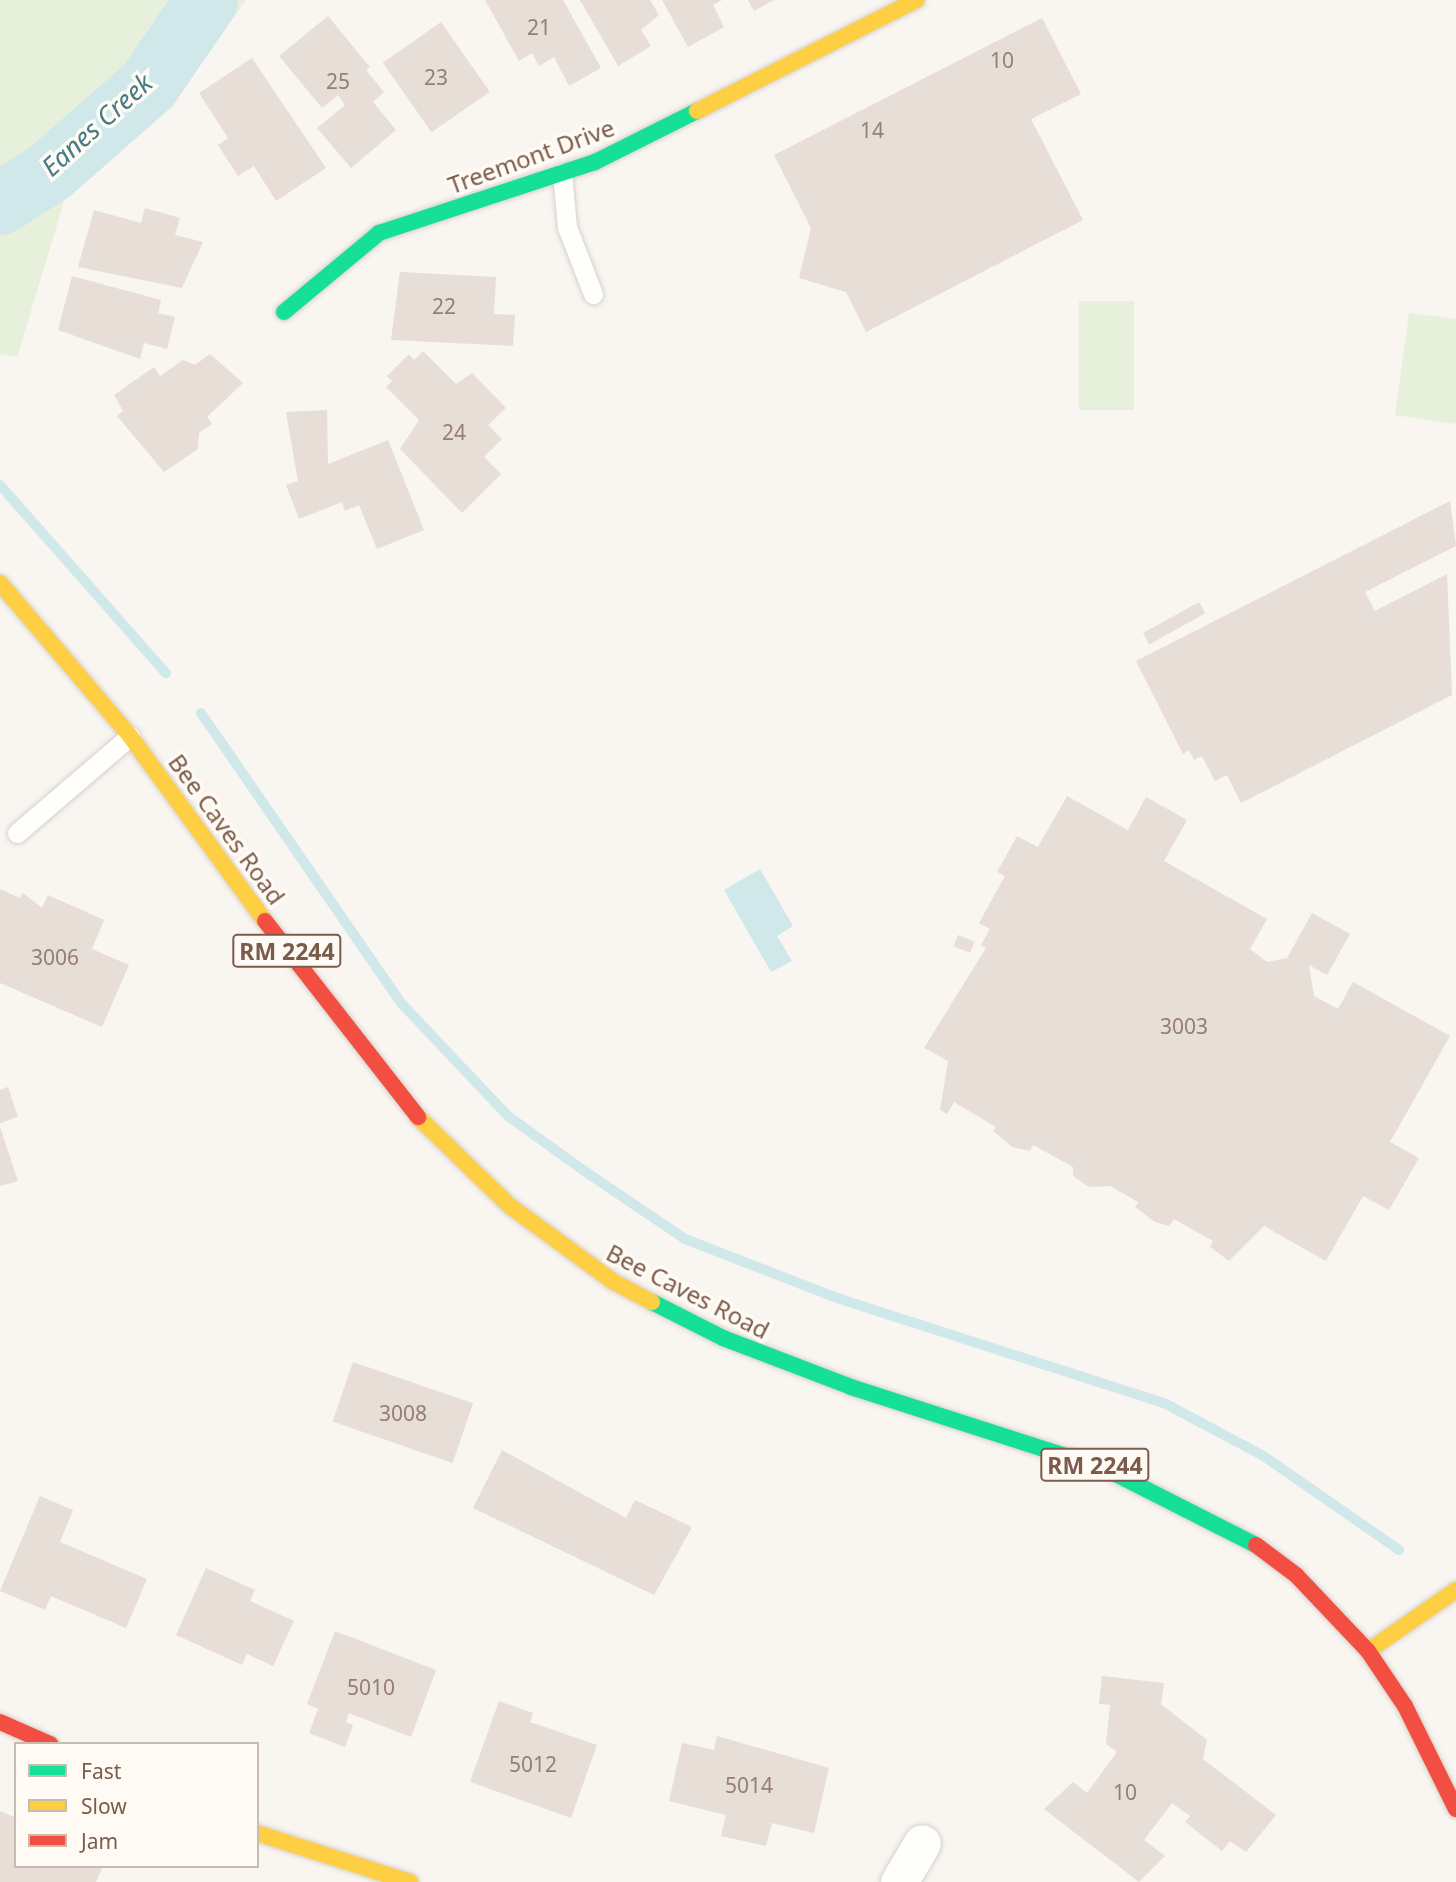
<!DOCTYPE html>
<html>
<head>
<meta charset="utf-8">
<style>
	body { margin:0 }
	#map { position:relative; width:1456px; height:1882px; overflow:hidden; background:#f9f5f0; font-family:"Noto Sans",sans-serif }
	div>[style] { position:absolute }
	.green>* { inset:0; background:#e7f0db; transform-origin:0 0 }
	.water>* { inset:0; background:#d0e8ea }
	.stream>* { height:10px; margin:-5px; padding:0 5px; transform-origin:5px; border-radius:5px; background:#d0e8ea }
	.river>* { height:63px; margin:-31.5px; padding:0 31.5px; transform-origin:31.5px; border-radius:31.5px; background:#d0e8ea }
	.building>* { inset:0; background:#e6ded7; transform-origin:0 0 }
	.roads { filter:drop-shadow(0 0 2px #d7d1cb) drop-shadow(0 0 2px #d7d1cb) }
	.lane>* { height:19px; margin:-9.5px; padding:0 9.5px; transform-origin:9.5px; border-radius:9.5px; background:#fefefd }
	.street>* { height:37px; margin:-18.5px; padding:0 18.5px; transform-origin:18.5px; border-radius:18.5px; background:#fefefd }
	.fast>* { height:16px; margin:-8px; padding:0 8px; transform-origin:8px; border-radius:8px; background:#16e098 }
	.slow>* { height:16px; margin:-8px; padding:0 8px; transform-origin:8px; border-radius:8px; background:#ffcf43 }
	.jam>* { height:16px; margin:-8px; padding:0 8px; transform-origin:8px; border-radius:8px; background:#f24e42 }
	span { translate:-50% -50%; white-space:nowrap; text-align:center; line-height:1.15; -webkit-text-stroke:7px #fffaf3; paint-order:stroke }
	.number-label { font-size:21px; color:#977e72 }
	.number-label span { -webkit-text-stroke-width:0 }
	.shield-label span { padding:2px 5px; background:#fffaf3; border:2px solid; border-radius:5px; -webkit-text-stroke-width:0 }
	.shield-label { font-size:23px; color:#7a5c4d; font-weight:700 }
	.street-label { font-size:24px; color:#7a5c4d }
	.water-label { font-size:26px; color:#437c86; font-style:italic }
	.legend { position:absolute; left:14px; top:1742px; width:245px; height:126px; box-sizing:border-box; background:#fffaf3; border:2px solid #cabbb1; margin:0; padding:9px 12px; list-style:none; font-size:21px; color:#7a5c4d }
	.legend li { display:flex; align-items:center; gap:14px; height:35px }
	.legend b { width:35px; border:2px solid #cabbb1 }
</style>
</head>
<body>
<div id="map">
	<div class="green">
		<div style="clip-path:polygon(0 0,246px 0,203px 61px,67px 192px,17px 357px,0 354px)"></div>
		<div style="left:1079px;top:301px;width:55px;height:109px"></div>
		<div style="clip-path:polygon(1409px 313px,1456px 319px,1456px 424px,1395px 415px)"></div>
	</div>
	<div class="water">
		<div style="clip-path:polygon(760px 869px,793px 926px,777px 936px,792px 961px,771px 972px,724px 890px)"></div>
	</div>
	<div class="stream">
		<div style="left:0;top:485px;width:251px;rotate:48.6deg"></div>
		<div style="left:201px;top:713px;width:354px;rotate:55.4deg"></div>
		<div style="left:402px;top:1004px;width:154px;rotate:46.6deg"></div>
		<div style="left:508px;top:1116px;width:92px;rotate:35.8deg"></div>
		<div style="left:583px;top:1170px;width:123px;rotate:34.1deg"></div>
		<div style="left:685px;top:1239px;width:166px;rotate:21.2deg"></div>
		<div style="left:840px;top:1299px;width:340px;rotate:17.8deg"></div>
		<div style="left:1164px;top:1403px;width:111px;rotate:28deg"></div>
		<div style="left:1262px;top:1455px;width:167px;rotate:34.7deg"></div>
	</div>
	<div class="river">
		<div style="left:0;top:203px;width:59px;rotate:-32.6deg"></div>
		<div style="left:50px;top:171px;width:130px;rotate:-41.3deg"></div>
		<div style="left:148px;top:85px;width:103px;rotate:-55.7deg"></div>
	</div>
	<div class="building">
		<div style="clip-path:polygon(485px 0,563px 0,601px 68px,569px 86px,554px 57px,539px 66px,532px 53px,519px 61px)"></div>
		<div style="clip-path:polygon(580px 0,650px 0,659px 15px,641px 30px,651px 46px,618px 66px)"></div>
		<div style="clip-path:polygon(662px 0,722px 0,713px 5px,724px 27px,688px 47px)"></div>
		<div style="clip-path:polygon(748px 0,774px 0,754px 11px)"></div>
		<div style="clip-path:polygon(328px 16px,370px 67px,366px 70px,384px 92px,373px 102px,396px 130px,351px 168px,317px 128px,345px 105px,338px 95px,322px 108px,279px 56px)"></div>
		<div style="clip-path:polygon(1042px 18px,1081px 94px,1031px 119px,1083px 220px,866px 332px,846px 292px,799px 278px,811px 228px,774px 155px)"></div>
		<div style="left:441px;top:22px;width:85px;height:71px;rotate:55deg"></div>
		<div style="clip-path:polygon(252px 58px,326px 168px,276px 201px,254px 166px,238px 176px,218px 145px,228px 138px,199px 93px)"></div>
		<div style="clip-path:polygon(145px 208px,180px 218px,175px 235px,203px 242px,182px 288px,78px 267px,94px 210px,141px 223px)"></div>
		<div style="clip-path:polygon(400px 272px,496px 277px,494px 314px,515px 315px,513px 346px,391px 340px)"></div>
		<div style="clip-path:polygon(72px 276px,161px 300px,158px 313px,175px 317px,167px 349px,144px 343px,140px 359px,58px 330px)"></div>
		<div style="clip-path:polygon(423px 351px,456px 384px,472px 373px,506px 408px,488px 425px,502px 439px,484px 457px,501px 474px,462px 513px,400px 449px,419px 420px,386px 387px,392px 381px,387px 376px,409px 354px,414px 360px)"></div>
		<div style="clip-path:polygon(210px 354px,243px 383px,207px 417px,212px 424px,199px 433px,198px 449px,164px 472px,117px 416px,123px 411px,114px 395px,154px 367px,160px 376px,183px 360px,195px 365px)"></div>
		<div style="clip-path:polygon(327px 410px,328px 464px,388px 440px,424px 530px,377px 549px,359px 505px,345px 511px,342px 502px,299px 519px,286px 485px,298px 481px,286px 412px)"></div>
		<div style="clip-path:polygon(1450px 501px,1456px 546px,1365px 592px,1375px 611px,1447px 574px,1452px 695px,1241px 803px,1227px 775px,1215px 781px,1202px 756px,1194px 760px,1189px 750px,1183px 754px,1136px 661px)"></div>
		<div style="left:1199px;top:602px;width:13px;height:64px;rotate:61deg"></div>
		<div style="clip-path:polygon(1067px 796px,1128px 830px,1146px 797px,1187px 820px,1164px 861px,1267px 919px,1250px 949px,1267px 962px,1287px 958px,1312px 913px,1350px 934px,1327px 975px,1309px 965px,1314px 996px,1338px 1009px,1353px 982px,1450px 1036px,1390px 1142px,1419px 1158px,1389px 1210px,1363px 1196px,1326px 1261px,1264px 1226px,1229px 1261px,1210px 1247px,1213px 1241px,1174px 1219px,1169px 1226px,1155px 1222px,1135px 1207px,1138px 1202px,1110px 1186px,1089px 1187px,1073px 1176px,1073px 1167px,1033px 1145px,1030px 1151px,1012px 1147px,993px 1131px,996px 1127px,954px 1102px,947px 1114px,940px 1110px,948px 1061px,924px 1048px,986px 948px,981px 945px,990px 929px,979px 923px,1005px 876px,997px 872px,1017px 836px,1038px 847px)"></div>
		<div style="clip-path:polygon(0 889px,20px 898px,23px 893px,42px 908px,48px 895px,104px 920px,92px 949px,129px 965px,102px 1027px,0 983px)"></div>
		<div style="left:958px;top:935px;width:18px;height:12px;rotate:22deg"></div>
		<div style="clip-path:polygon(8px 1087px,18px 1117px,0 1123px,0 1090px)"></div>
		<div style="clip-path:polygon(0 1127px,18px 1181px,0 1186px)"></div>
		<div style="left:353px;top:1362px;width:127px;height:63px;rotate:19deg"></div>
		<div style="clip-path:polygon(502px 1450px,626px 1518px,635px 1500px,692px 1527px,654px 1595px,473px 1508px)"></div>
		<div style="clip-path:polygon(40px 1496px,73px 1510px,60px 1542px,147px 1579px,126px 1628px,51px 1596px,45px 1610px,0 1591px)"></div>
		<div style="clip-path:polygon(206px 1568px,255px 1590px,250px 1601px,294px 1621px,273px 1666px,247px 1654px,242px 1665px,176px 1635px)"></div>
		<div style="clip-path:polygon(335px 1631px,436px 1670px,411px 1737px,349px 1713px,346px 1722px,353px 1725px,345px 1747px,309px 1733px,318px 1709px,307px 1704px)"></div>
		<div style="clip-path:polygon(1102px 1676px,1164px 1683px,1161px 1704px,1207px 1740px,1203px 1759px,1276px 1815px,1246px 1852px,1230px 1841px,1222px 1851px,1185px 1822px,1190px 1816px,1172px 1803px,1144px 1840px,1165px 1856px,1139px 1882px,1044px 1809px,1073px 1782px,1087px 1793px,1117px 1752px,1106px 1744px,1110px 1705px,1099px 1704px)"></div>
		<div style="clip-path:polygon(499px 1701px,533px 1713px,530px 1722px,597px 1745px,571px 1818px,470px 1782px)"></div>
		<div style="clip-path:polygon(717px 1736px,829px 1768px,814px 1833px,772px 1823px,766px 1846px,721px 1836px,726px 1815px,669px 1801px,682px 1743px,714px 1750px)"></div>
		<div style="clip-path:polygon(0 1811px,16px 1818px,16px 1866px,103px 1866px,96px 1882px,0 1882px)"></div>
	</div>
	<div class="roads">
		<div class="lane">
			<div style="left:562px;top:173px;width:54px;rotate:84.7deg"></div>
			<div style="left:567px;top:227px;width:72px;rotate:68.8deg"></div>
			<div style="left:17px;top:833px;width:149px;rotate:-40.6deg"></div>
		</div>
		<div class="street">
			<div style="left:899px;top:1882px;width:45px;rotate:-59.5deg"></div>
		</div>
		<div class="fast">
			<div style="left:284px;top:312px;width:124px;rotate:-39.7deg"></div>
			<div style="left:379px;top:233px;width:227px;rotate:-18.2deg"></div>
			<div style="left:595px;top:162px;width:114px;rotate:-26.6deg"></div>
			<div style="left:652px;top:1302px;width:80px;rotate:26.9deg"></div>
			<div style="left:723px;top:1338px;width:137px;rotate:20.9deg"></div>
			<div style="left:851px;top:1387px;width:266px;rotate:17.8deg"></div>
			<div style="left:1104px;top:1468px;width:170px;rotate:26.9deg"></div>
		</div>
		<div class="slow">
			<div style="left:697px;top:111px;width:246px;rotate:-26.8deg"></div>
			<div style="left:0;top:583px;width:201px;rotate:49.6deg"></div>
			<div style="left:130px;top:736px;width:229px;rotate:53.9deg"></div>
			<div style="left:418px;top:1117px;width:128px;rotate:44.1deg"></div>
			<div style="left:510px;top:1206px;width:129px;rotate:36.2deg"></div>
			<div style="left:614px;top:1282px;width:43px;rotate:27.8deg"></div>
			<div style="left:1368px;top:1651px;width:107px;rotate:-34.7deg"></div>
			<div style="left:257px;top:1833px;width:161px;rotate:17.8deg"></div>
		</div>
		<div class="jam">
			<div style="left:265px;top:921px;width:249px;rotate:52deg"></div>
			<div style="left:1256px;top:1545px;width:50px;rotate:36.9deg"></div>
			<div style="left:1296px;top:1575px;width:105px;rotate:46.5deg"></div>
			<div style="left:1368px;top:1651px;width:66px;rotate:56.1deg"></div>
			<div style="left:1405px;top:1706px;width:115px;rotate:63.7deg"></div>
			<div style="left:0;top:1722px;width:55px;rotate:23.7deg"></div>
		</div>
	</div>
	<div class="number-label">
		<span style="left:539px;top:27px">21</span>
		<span style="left:1002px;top:60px">10</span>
		<span style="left:436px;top:77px">23</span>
		<span style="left:338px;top:81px">25</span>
		<span style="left:872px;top:130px">14</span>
		<span style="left:444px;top:306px">22</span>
		<span style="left:454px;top:432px">24</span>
		<span style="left:55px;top:957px">3006</span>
		<span style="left:1184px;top:1026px">3003</span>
		<span style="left:403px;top:1413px">3008</span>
		<span style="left:371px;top:1687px">5010</span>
		<span style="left:533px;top:1764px">5012</span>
		<span style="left:749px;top:1785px">5014</span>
		<span style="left:1125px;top:1792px">10</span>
	</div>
	<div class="shield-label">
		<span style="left:287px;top:951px">RM 2244</span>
		<span style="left:1095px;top:1465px">RM 2244</span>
	</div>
	<div class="street-label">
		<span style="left:531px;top:156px;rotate:-20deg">Treemont Drive</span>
		<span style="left:227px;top:829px;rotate:54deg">Bee Caves Road</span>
		<span style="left:688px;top:1291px;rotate:27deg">Bee Caves Road</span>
	</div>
	<div class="water-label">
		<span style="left:97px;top:125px;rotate:-42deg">Eanes Creek</span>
	</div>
	<ul class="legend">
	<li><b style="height:9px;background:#16e098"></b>Fast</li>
	<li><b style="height:9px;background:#ffcf43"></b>Slow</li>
	<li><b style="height:9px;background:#f24e42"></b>Jam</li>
	</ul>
</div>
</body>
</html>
